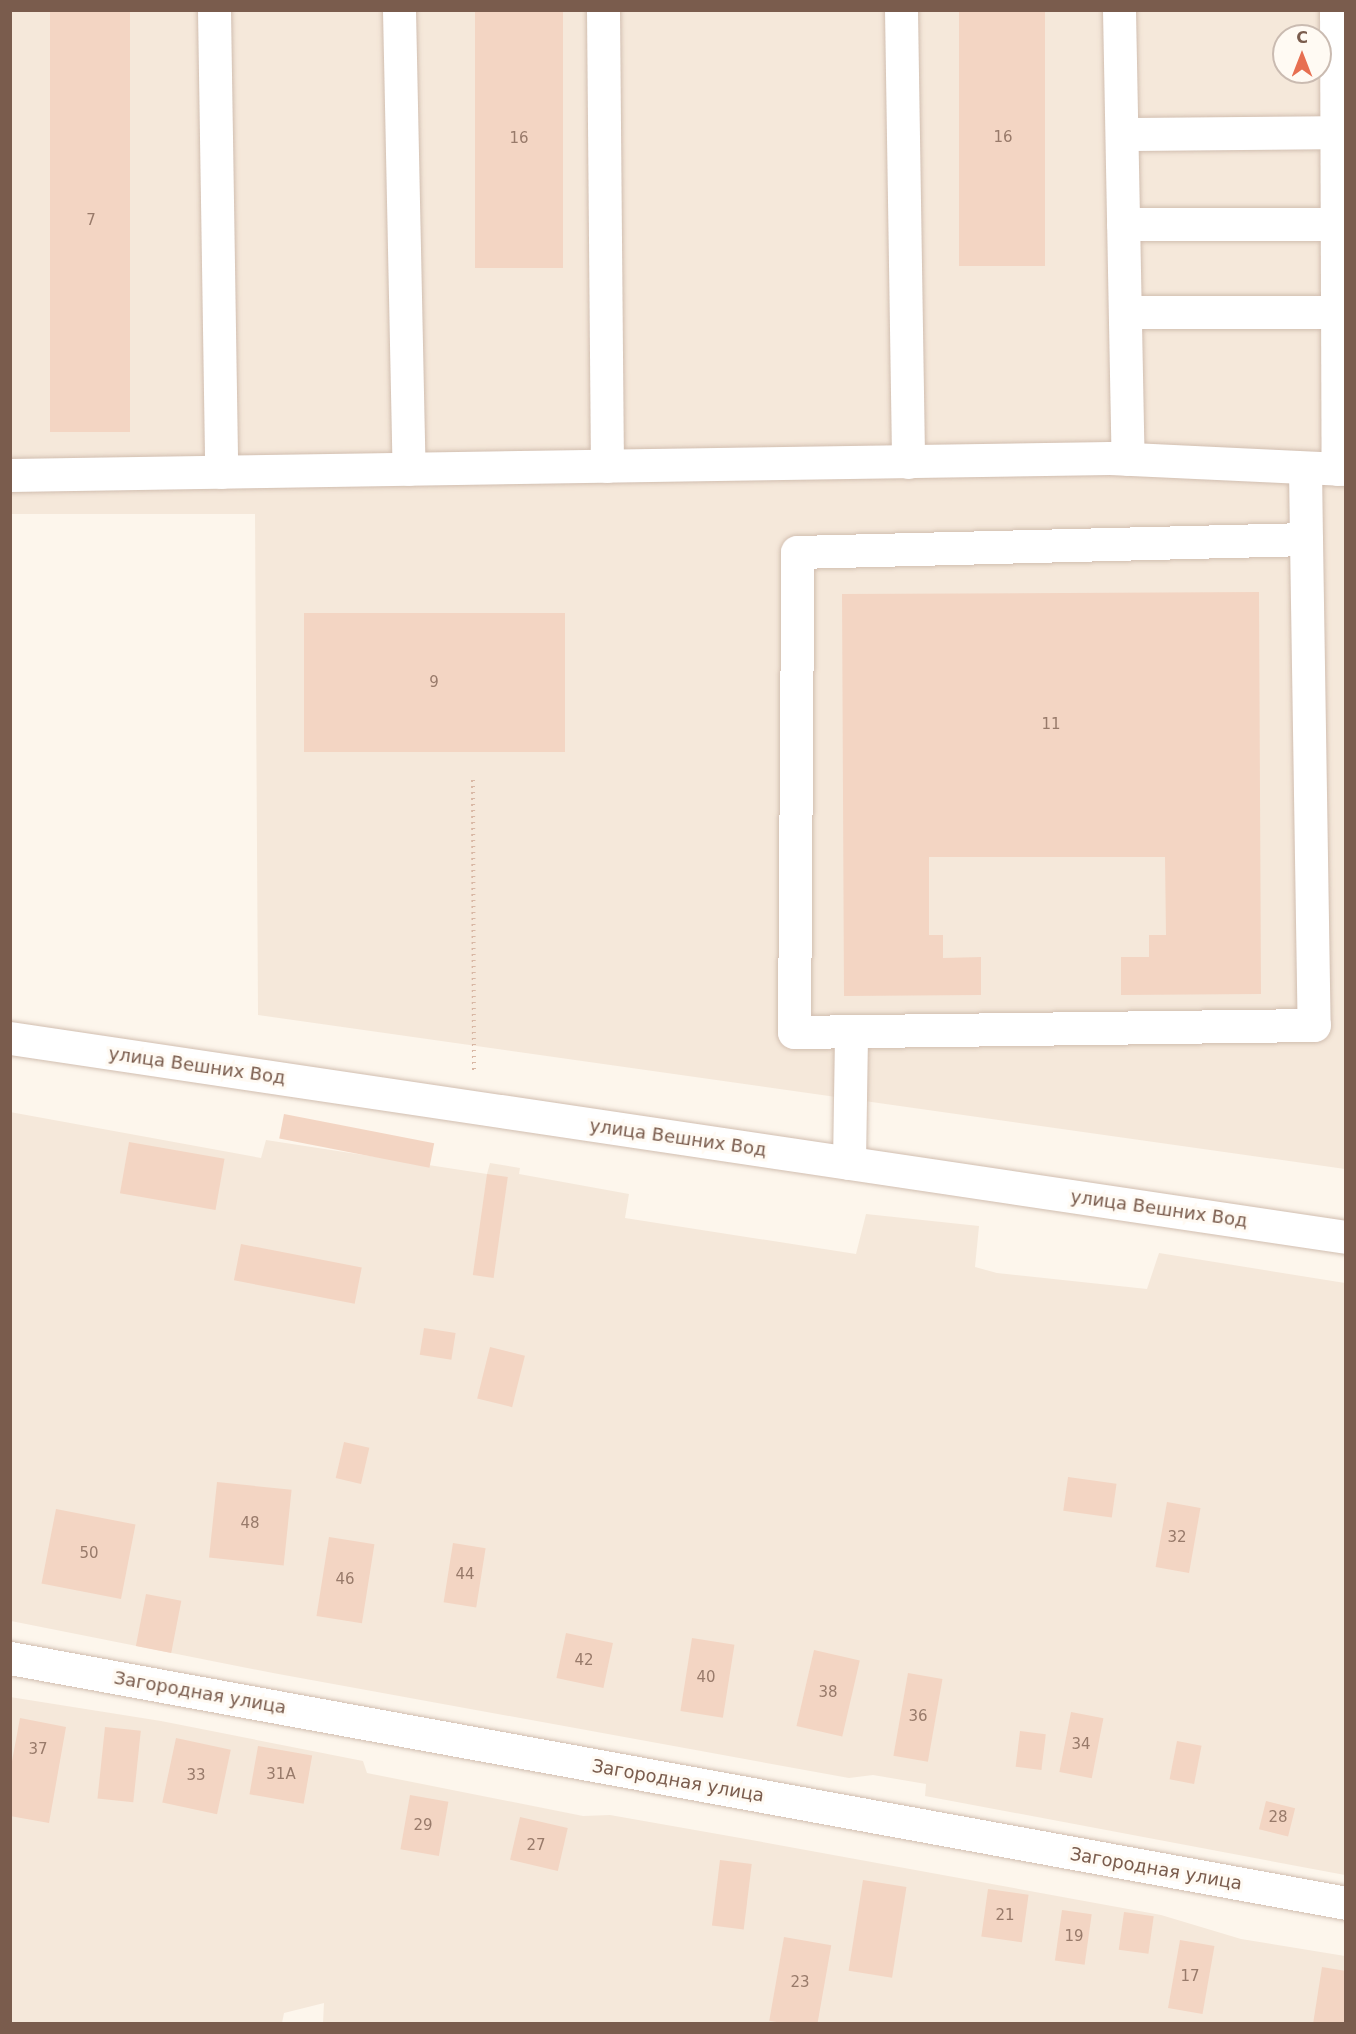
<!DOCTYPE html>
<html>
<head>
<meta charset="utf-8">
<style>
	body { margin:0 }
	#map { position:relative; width:1356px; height:2034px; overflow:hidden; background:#fdf6ec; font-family:"DejaVu Sans",sans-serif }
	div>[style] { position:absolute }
	.residential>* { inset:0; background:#f5e8da }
	.building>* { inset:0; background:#f3d5c3; transform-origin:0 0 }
	.path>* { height:4px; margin-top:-2px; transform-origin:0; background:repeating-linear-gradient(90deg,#d9b8a5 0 1.5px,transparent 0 6px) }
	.roads { filter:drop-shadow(0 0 2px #d1beb0) drop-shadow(0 0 2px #d1beb0) }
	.minor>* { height:33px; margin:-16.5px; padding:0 16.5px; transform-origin:16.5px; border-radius:16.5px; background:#fff }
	span { translate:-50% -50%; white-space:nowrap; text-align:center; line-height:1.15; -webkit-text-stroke:6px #fffaf3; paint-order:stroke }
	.number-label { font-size:15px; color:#987a6a }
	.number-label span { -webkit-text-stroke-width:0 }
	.street-label { font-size:18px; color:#7a5c4d }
	.frame { position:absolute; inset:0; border:12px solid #7a5c4d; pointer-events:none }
	.north { position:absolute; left:1272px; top:24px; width:60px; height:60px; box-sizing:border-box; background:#fffaf3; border:2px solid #cabbb1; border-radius:50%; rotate:0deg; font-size:16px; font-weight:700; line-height:24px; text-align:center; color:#7a5c4d }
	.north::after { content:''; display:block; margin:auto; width:21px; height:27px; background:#e76f51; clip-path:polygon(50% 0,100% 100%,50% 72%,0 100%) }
</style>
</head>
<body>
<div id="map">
	<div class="residential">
		<div style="clip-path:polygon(evenodd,10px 11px,1345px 11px,1345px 1169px,258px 1015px,255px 514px,11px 514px,10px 11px,1284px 36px,1320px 36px,1320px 72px,1284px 72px,1284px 36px)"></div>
		<div style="clip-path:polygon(10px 1112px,261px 1158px,266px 1140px,487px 1174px,490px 1163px,520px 1168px,519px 1174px,629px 1194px,625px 1218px,856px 1254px,866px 1214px,979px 1226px,975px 1267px,997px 1273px,1147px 1289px,1159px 1253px,1345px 1283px,1345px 1875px,925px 1796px,926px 1784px,873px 1775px,849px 1778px,273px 1673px,11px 1621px)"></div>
		<div style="clip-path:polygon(10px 1697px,161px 1721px,363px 1761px,367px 1773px,583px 1816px,610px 1815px,746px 1839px,1161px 1915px,1241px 1939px,1345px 1956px,1345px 2023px,323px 2023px,324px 2003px,284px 2013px,282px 2023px,11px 2023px)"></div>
	</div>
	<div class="building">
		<div style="left:50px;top:10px;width:80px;height:422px"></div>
		<div style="left:475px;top:10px;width:88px;height:258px"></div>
		<div style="left:959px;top:10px;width:86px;height:256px"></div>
		<div style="clip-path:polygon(1259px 592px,1261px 994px,1121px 995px,1121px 957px,1149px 957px,1149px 935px,1166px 935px,1165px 857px,929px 857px,929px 935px,943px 935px,943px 958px,981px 957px,981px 995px,844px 996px,842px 594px)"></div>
		<div style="left:565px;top:613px;width:139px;height:261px;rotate:90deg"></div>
		<div style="left:284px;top:1114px;width:153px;height:25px;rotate:11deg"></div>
		<div style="left:129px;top:1142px;width:97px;height:52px;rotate:10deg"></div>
		<div style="left:487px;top:1174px;width:21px;height:102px;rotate:8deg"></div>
		<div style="left:241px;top:1244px;width:123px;height:37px;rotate:11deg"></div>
		<div style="left:424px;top:1328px;width:32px;height:27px;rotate:9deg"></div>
		<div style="left:490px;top:1347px;width:36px;height:53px;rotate:14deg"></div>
		<div style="left:344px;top:1442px;width:26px;height:37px;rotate:13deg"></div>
		<div style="left:1068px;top:1477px;width:49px;height:34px;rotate:8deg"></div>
		<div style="left:217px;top:1482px;width:75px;height:76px;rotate:6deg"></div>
		<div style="left:1167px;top:1502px;width:34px;height:66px;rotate:10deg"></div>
		<div style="left:56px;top:1509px;width:81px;height:76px;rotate:11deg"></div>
		<div style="left:329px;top:1537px;width:46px;height:80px;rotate:9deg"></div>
		<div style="left:453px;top:1543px;width:33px;height:60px;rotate:9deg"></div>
		<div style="left:146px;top:1594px;width:36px;height:53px;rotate:11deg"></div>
		<div style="left:566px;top:1633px;width:48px;height:46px;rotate:12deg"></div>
		<div style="left:692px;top:1638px;width:43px;height:74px;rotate:9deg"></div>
		<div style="left:814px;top:1650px;width:47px;height:78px;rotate:13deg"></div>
		<div style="left:908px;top:1673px;width:35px;height:84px;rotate:10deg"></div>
		<div style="left:1071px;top:1712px;width:33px;height:61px;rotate:11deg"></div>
		<div style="clip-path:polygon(20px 1718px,66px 1727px,49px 1823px,10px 1816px,10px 1772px)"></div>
		<div style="left:105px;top:1727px;width:36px;height:72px;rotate:6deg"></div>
		<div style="left:1020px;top:1731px;width:26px;height:36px;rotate:7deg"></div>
		<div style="left:176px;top:1738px;width:56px;height:66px;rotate:12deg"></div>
		<div style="left:1177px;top:1741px;width:25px;height:39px;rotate:11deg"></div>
		<div style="left:258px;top:1746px;width:55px;height:49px;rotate:10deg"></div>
		<div style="left:410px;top:1795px;width:39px;height:55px;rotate:10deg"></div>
		<div style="left:1266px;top:1801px;width:30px;height:29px;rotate:14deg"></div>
		<div style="left:520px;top:1817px;width:49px;height:44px;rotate:13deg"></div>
		<div style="left:720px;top:1860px;width:32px;height:66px;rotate:7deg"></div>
		<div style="left:863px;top:1880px;width:44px;height:92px;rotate:9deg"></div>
		<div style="left:988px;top:1889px;width:41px;height:48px;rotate:8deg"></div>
		<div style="left:1062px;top:1910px;width:30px;height:51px;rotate:8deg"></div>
		<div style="left:1124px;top:1912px;width:30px;height:38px;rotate:8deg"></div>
		<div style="left:784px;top:1937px;width:48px;height:85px;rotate:10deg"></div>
		<div style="left:1180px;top:1940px;width:35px;height:69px;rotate:10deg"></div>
		<div style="clip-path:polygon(1322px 1967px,1346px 1971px,1346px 2024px,1313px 2024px)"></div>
	</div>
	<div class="path">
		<div style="left:473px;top:780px;width:293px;rotate:89.8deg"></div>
	</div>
	<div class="roads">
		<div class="minor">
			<div style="left:214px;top:10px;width:462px;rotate:89.1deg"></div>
			<div style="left:399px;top:10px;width:459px;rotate:88.8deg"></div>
			<div style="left:603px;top:10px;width:456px;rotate:89.5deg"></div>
			<div style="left:901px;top:10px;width:452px;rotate:89.1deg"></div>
			<div style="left:1119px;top:10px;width:449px;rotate:88.9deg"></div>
			<div style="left:1336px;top:10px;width:459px;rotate:89.8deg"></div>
			<div style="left:1122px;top:134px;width:215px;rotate:-0.5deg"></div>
			<div style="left:1123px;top:224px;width:214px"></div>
			<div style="left:1125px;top:312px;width:213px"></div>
			<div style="left:1305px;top:468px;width:71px;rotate:89.2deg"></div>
			<div style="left:1306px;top:539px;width:486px;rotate:89.1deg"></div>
			<div style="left:1314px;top:1025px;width:520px;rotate:179.23deg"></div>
			<div style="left:794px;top:1032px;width:480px;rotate:-89.6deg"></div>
			<div style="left:797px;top:552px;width:509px;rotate:-1.46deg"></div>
			<div style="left:10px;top:475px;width:1100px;rotate:-0.89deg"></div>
			<div style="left:1110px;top:458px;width:236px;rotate:2.7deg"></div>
			<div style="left:10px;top:1038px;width:1351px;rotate:8.47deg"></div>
			<div style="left:849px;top:1163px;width:132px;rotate:-89.1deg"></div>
			<div style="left:10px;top:1658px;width:1358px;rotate:10.39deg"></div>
		</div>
	</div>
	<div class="number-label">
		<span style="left:1003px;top:138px">16</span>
		<span style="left:519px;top:139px">16</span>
		<span style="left:91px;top:221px">7</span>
		<span style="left:434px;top:683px">9</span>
		<span style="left:1051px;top:725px">11</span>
		<span style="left:250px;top:1524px">48</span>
		<span style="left:1177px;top:1538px">32</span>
		<span style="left:89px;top:1554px">50</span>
		<span style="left:465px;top:1575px">44</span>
		<span style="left:345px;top:1580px">46</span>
		<span style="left:584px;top:1661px">42</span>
		<span style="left:706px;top:1678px">40</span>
		<span style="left:828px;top:1693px">38</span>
		<span style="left:918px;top:1717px">36</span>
		<span style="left:1081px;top:1745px">34</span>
		<span style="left:38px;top:1750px">37</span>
		<span style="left:281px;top:1775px">31А</span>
		<span style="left:196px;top:1776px">33</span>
		<span style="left:1278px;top:1818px">28</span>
		<span style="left:423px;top:1826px">29</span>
		<span style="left:536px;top:1846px">27</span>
		<span style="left:1005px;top:1916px">21</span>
		<span style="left:1074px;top:1937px">19</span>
		<span style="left:1190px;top:1977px">17</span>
		<span style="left:800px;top:1983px">23</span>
	</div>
	<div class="street-label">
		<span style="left:197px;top:1066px;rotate:8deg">улица Вешних Вод</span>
		<span style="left:678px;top:1138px;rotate:8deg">улица Вешних Вод</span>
		<span style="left:1159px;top:1209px;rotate:8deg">улица Вешних Вод</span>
		<span style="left:200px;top:1693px;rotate:10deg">Загородная улица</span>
		<span style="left:678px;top:1781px;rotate:10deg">Загородная улица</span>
		<span style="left:1156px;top:1869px;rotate:10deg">Загородная улица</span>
	</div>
	<div class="frame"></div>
	<div class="north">С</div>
</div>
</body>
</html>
